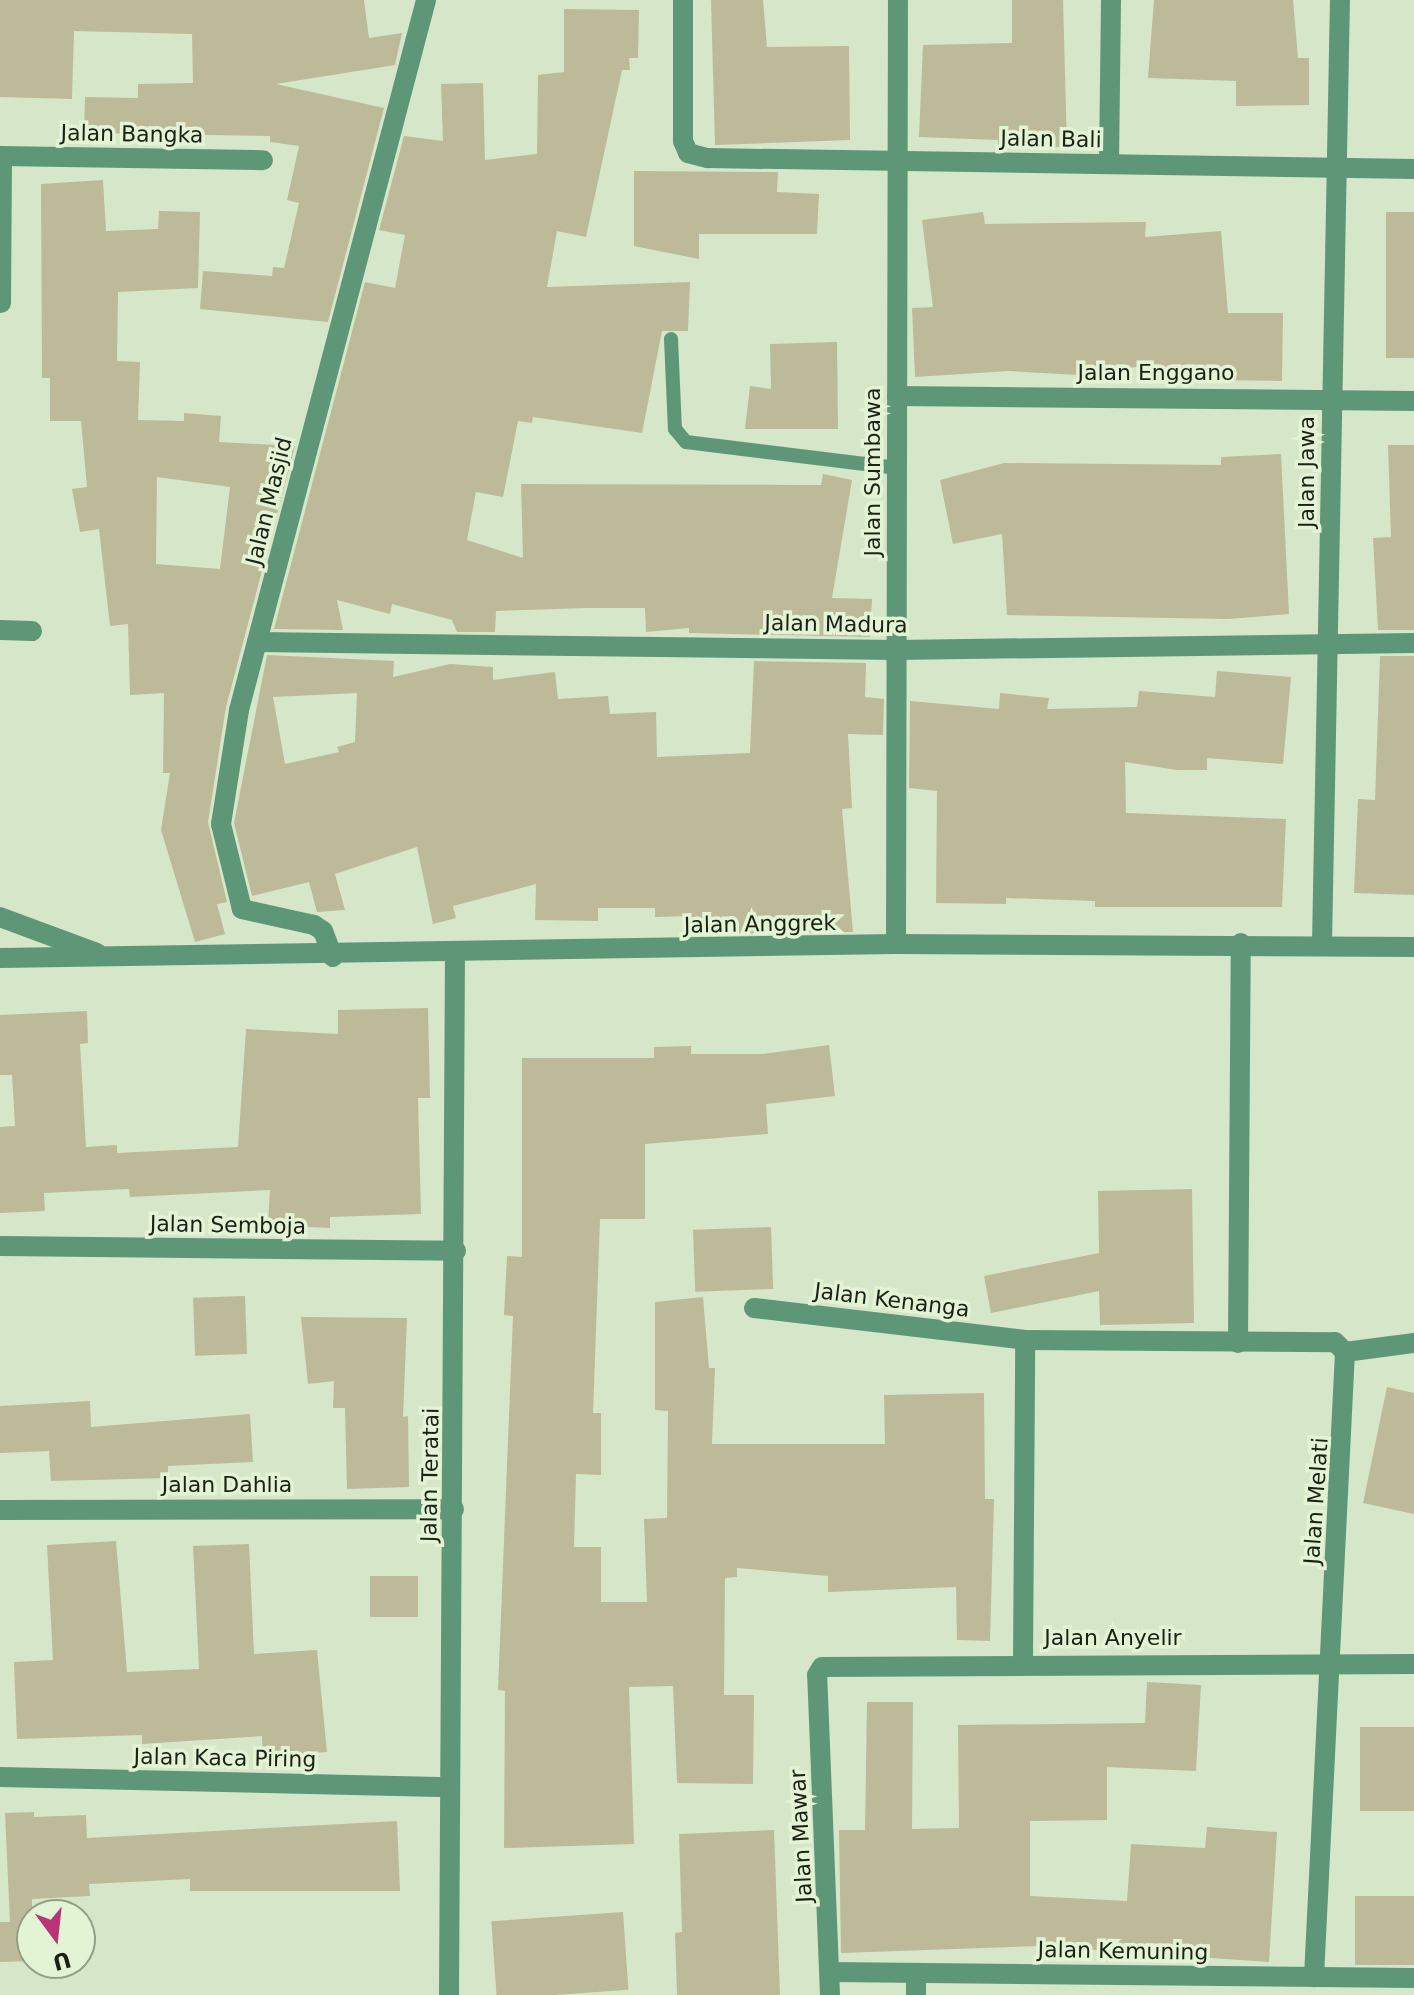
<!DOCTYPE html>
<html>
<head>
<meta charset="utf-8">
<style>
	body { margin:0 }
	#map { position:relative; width:1414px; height:1995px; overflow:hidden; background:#d5e7c8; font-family:"DejaVu Sans",sans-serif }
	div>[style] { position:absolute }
	.building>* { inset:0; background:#bdba99; transform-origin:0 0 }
	.service>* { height:14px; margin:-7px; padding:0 7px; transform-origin:7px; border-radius:7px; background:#5e9778 }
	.minor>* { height:20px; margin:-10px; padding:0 10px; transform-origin:10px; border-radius:10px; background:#5e9778 }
	.tertiary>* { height:20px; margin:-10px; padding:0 10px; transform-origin:10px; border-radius:10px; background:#5e9778 }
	span { translate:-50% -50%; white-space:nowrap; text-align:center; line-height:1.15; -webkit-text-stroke:7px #e3f4d5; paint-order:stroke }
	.street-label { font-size:22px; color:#1b2116 }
	.north { position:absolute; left:16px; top:1899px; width:80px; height:80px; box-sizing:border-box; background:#e3f4d5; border:2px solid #93a089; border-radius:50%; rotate:165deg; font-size:22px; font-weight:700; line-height:32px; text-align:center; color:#1b2116 }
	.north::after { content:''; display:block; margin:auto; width:28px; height:36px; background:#b83378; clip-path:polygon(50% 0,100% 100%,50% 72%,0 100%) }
</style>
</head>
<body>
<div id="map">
	<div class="building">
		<div style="clip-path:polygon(0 0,364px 0,369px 38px,402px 33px,395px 65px,276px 84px,384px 108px,328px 322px,200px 309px,203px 271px,272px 276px,273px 267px,284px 268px,299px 203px,287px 200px,299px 146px,270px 142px,270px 136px,84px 133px,85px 97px,138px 98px,138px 84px,193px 83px,192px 34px,74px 31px,72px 99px,0 97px)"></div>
		<div style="clip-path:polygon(711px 0,763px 0,767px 47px,849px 46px,850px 140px,715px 145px)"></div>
		<div style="clip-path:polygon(1012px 0,1063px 0,1067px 147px,998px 147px,998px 140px,919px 137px,923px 45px,1012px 43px)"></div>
		<div style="clip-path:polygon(1154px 0,1293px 0,1298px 58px,1309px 58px,1309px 105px,1236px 106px,1236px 81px,1148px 78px)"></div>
		<div style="clip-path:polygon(564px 9px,639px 10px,638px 58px,629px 58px,630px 70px,622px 70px,586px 237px,557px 231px,547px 287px,690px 282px,688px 331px,662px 331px,642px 433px,533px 417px,532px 423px,518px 421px,503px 497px,476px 492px,467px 540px,523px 558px,521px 484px,821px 485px,823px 474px,852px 480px,832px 598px,872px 599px,870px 637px,689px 633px,689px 628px,646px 632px,645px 608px,587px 608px,496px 611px,495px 632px,457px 632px,452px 620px,392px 604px,390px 614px,337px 600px,343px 630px,274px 629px,365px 282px,395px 288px,405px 235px,379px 230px,404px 136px,443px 141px,441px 84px,483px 83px,485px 160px,537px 154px,538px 75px,564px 72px)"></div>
		<div style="clip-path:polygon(634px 171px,778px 172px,777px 192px,819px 194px,817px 234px,699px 234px,699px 259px,634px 246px)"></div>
		<div style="clip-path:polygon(evenodd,103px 180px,106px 231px,158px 229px,159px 211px,200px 212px,198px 288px,118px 292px,117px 361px,140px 362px,138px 420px,184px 421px,184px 413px,221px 416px,219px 442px,295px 446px,226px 707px,208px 822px,227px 902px,217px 904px,225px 934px,195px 942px,161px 830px,170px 773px,163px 773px,164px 693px,130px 695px,128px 624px,110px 626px,99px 529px,80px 532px,72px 489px,87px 487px,81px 421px,50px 421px,50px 378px,42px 378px,41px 184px,103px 180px,157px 477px,230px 487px,220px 569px,156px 564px,157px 477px)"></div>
		<div style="clip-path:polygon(983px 212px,985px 224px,1146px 222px,1145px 237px,1221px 231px,1228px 313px,1283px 313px,1282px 381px,1215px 380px,1177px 370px,1147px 372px,1147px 366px,1097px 371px,1097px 376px,1009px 371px,915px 377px,912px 308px,933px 307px,922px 220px)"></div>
		<div style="left:1414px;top:212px;width:146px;height:28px;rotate:90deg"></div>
		<div style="clip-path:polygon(837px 342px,838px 429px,745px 429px,750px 386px,771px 389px,770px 344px)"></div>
		<div style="clip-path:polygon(1388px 445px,1414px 445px,1414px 630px,1378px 630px,1373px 538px,1391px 537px)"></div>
		<div style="clip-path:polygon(1281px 454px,1289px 614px,1228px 619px,1007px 615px,1002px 534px,953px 544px,940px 480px,1004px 463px,1221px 465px,1221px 457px)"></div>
		<div style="clip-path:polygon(evenodd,267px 655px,394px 661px,393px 677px,450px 664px,493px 667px,493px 680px,555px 672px,558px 699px,608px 696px,610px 714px,656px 712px,657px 757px,750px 753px,754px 661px,866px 663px,865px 697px,884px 699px,883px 735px,848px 734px,852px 808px,842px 809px,853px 932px,690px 934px,689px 916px,655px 917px,655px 908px,598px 908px,598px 921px,535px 920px,536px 884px,453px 906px,456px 918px,433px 924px,417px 847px,335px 874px,345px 910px,317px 912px,309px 882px,252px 896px,234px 823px,267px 655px,357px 693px,355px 742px,337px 747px,339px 752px,285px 764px,273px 697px,357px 693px)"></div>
		<div style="clip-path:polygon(1380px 656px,1414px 656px,1414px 895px,1354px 893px,1358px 799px,1375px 800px)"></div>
		<div style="clip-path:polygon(1217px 671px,1291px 677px,1283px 764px,1207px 758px,1207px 770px,1177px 770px,1125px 762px,1126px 813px,1286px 819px,1282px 907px,1095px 907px,1095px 901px,1006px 898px,1006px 904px,936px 903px,937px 791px,909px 788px,910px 701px,999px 709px,1000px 693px,1049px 698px,1047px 709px,1137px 707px,1139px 691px,1215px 697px)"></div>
		<div style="clip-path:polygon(428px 1008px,430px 1098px,418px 1098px,421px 1214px,330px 1217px,330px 1228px,268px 1225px,270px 1190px,130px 1197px,129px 1189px,44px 1193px,45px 1211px,0 1213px,0 1127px,15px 1126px,12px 1075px,0 1075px,0 1015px,87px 1011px,88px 1043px,80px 1044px,86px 1147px,117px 1145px,117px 1153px,238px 1147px,246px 1029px,338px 1034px,338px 1010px)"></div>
		<div style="clip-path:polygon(829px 1045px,835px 1096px,766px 1104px,768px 1134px,645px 1144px,645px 1219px,600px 1219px,593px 1413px,601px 1413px,601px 1475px,576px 1474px,574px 1547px,601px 1547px,601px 1602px,647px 1602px,644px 1519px,667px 1518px,668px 1411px,655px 1410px,655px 1302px,703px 1297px,709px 1368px,715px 1368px,712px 1444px,885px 1444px,884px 1395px,984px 1393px,985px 1499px,994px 1499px,990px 1641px,957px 1640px,956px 1587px,828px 1592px,828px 1576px,737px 1568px,737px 1577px,725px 1578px,724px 1695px,754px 1695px,753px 1784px,677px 1783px,673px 1686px,629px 1687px,634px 1844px,504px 1848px,505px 1691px,498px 1690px,513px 1316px,504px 1315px,507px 1256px,522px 1257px,522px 1058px,654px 1058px,654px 1047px,691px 1046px,691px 1054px,763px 1054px)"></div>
		<div style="clip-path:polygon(1192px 1189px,1194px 1323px,1100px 1325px,1099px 1291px,991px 1313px,984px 1276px,1099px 1253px,1098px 1191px)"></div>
		<div style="left:771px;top:1227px;width:62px;height:78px;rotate:88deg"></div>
		<div style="left:245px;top:1296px;width:58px;height:52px;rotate:88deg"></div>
		<div style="clip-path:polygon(301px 1317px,407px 1318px,403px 1417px,408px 1416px,409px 1487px,347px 1489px,345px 1408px,333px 1408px,334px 1381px,308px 1384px)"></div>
		<div style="clip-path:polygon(1387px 1387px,1414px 1393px,1414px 1514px,1363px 1503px)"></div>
		<div style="clip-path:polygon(90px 1401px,91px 1427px,250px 1414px,253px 1462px,168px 1466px,168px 1478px,51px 1481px,49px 1451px,0 1453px,0 1406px)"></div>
		<div style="clip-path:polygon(116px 1541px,127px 1672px,199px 1669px,193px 1546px,249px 1544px,254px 1654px,317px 1650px,327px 1752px,263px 1756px,262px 1736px,142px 1744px,142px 1735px,17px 1739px,14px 1662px,53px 1660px,47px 1545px)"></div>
		<div style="left:370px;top:1576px;width:48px;height:41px"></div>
		<div style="clip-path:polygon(1147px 1682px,1201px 1685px,1196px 1771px,1107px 1767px,1107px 1820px,1030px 1821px,1030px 1896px,1127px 1901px,1131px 1844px,1205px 1848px,1207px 1827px,1277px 1832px,1269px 1962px,1039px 1946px,841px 1953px,839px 1830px,865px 1830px,867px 1702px,913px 1702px,912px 1829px,959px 1828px,958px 1725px,1145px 1723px)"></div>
		<div style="left:1360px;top:1727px;width:54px;height:84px"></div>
		<div style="clip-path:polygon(34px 1812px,34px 1817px,86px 1815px,87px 1838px,397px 1821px,400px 1891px,190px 1891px,190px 1879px,89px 1884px,90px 1896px,32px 1899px,32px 1961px,0 1962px,0 1922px,10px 1922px,5px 1813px)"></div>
		<div style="clip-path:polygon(774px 1830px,780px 1995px,677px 1995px,675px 1933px,682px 1932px,679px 1834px)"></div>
		<div style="left:1414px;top:1896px;width:69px;height:59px;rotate:90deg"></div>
		<div style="left:623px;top:1912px;width:78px;height:132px;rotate:86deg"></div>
	</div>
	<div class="service">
		<div style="left:671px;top:339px;width:90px;rotate:87.5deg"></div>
		<div style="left:675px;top:429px;width:17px;rotate:50deg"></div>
		<div style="left:686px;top:442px;width:213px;rotate:7deg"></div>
	</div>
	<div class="minor">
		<div style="left:683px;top:0;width:141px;rotate:90deg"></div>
		<div style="left:683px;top:141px;width:13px;rotate:67deg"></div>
		<div style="left:688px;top:153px;width:20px;rotate:15deg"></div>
		<div style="left:707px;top:158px;width:707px;rotate:0.89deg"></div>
		<div style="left:0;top:156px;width:263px;rotate:0.9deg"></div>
		<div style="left:1109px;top:164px;width:164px;rotate:-89.3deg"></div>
		<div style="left:1px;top:303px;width:147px;rotate:-89.6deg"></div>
		<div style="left:897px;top:396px;width:517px;rotate:0.55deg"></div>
		<div style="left:0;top:630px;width:32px;rotate:2deg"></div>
		<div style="left:257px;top:642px;width:639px;rotate:0.72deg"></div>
		<div style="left:896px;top:650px;width:518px;rotate:-0.77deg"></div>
		<div style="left:896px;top:944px;width:944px;rotate:-89.88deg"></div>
		<div style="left:333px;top:957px;width:28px;rotate:-111deg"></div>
		<div style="left:323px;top:931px;width:11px;rotate:-146deg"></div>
		<div style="left:314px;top:925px;width:74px;rotate:-167.5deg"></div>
		<div style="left:242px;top:909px;width:88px;rotate:-103.9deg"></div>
		<div style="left:221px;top:824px;width:115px;rotate:-81deg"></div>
		<div style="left:239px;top:710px;width:734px;rotate:-75.24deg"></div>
		<div style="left:0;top:1246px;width:456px;rotate:0.6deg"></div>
		<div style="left:754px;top:1308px;width:273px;rotate:6.7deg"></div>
		<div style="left:1025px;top:1340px;width:310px;rotate:0.4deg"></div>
		<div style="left:1335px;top:1342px;width:14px;rotate:45deg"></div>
		<div style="left:1345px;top:1352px;width:626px;rotate:92.84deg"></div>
		<div style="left:1238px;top:1343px;width:400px;rotate:-89.6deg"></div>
		<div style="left:1345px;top:1352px;width:70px;rotate:-7.4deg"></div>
		<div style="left:0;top:1510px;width:454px;rotate:-0.1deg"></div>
		<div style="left:1023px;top:1662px;width:322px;rotate:-89.6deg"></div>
		<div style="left:0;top:1777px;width:450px;rotate:1.3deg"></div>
		<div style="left:831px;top:1972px;width:583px;rotate:0.59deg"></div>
		<div style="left:916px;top:1973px;width:22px;rotate:90deg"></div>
		<div style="left:449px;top:1995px;width:1040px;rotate:-89.67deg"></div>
		<div style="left:830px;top:1995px;width:320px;rotate:-92.3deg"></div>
		<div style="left:817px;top:1675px;width:9px;rotate:-58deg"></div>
		<div style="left:822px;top:1667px;width:592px;rotate:-0.29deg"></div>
	</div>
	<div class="tertiary">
		<div style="left:0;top:917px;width:103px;rotate:20.4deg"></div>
		<div style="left:1322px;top:944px;width:944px;rotate:-88.91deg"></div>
		<div style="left:0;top:958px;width:896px;rotate:-0.9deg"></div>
		<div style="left:896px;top:944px;width:518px;rotate:0.33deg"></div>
	</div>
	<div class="street-label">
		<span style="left:132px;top:134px;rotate:1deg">Jalan Bangka</span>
		<span style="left:1051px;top:139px;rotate:1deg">Jalan Bali</span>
		<span style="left:1156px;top:373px">Jalan Enggano</span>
		<span style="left:873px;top:472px;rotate:-90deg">Jalan Sumbawa</span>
		<span style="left:1307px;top:472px;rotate:-90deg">Jalan Jawa</span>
		<span style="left:269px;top:501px;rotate:-76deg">Jalan Masjid</span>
		<span style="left:836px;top:624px;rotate:1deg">Jalan Madura</span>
		<span style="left:760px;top:924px;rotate:-1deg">Jalan Anggrek</span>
		<span style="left:228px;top:1225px;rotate:1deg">Jalan Semboja</span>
		<span style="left:892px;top:1300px;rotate:7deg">Jalan Kenanga</span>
		<span style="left:430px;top:1475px;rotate:-89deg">Jalan Teratai</span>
		<span style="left:227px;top:1485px">Jalan Dahlia</span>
		<span style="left:1316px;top:1501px;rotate:-86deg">Jalan Melati</span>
		<span style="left:1113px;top:1638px">Jalan Anyelir</span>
		<span style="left:225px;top:1758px;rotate:1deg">Jalan Kaca Piring</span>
		<span style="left:801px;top:1836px;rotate:-93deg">Jalan Mawar</span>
		<span style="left:1123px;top:1951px;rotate:1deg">Jalan Kemuning</span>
	</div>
	<div class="north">U</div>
</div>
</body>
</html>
